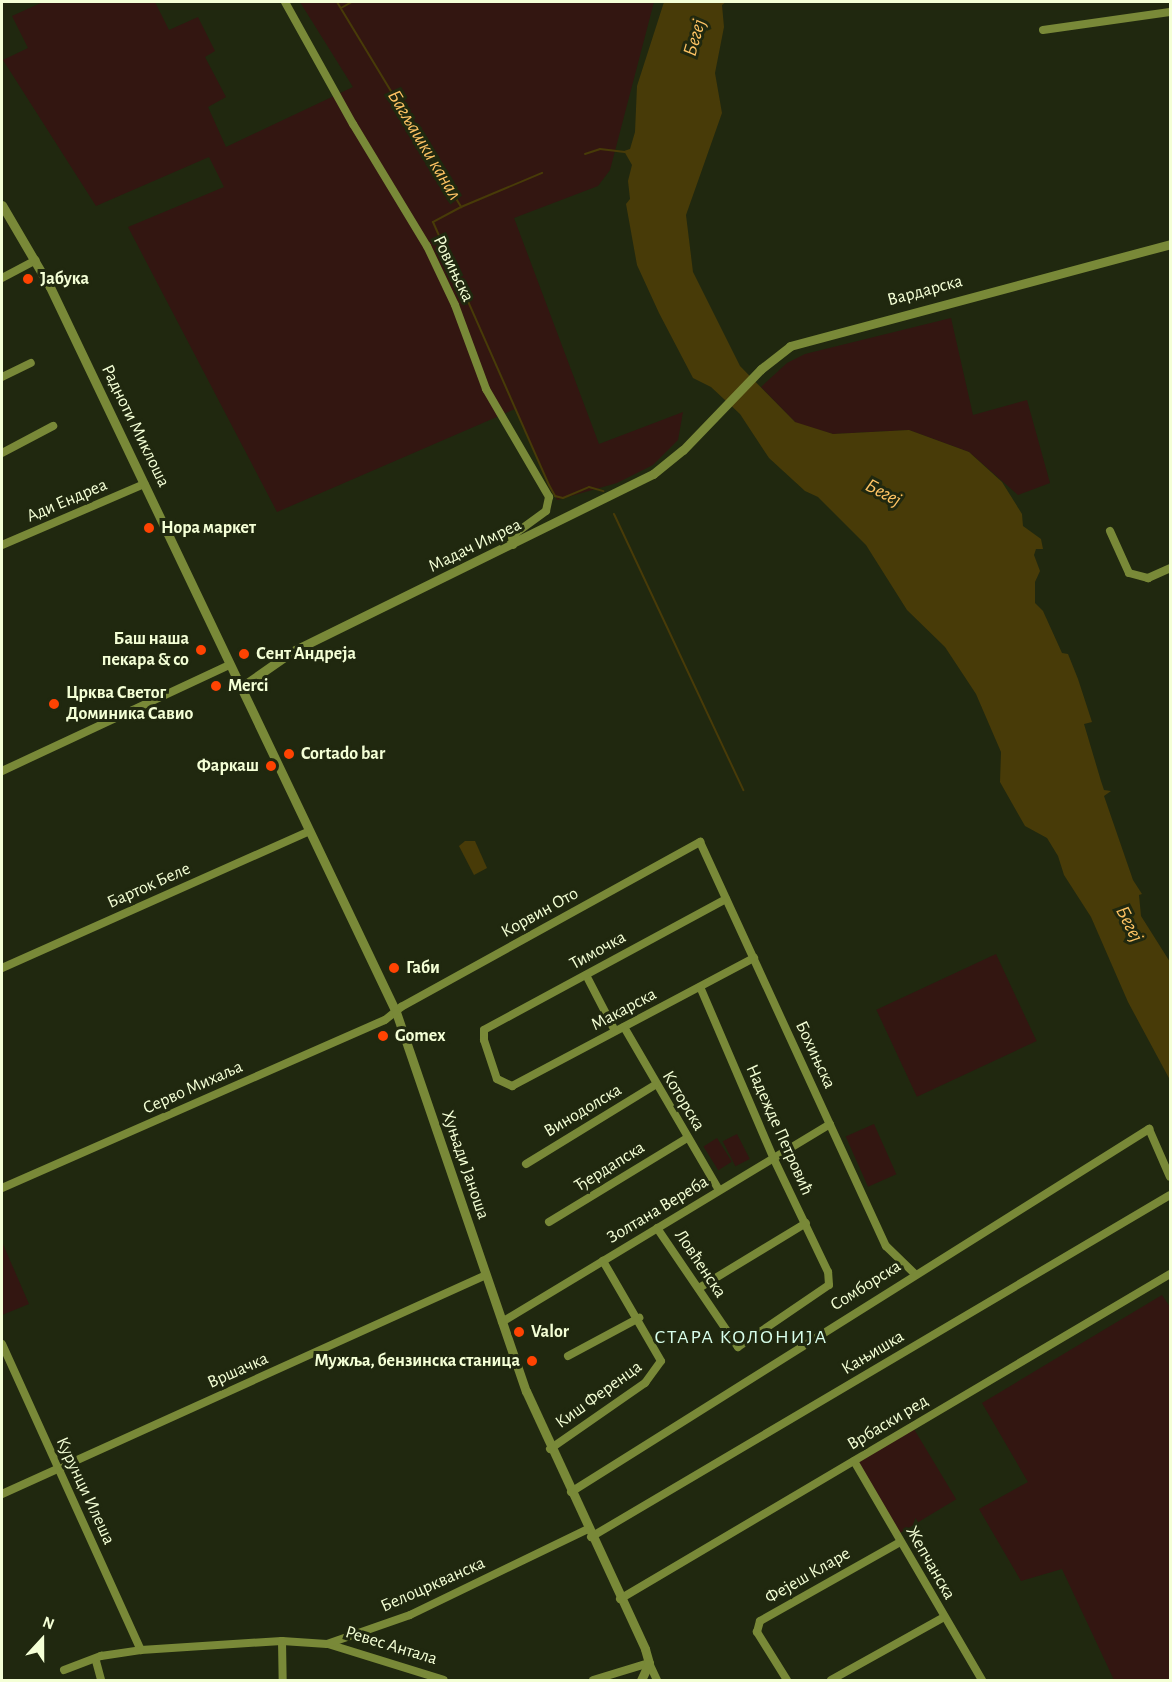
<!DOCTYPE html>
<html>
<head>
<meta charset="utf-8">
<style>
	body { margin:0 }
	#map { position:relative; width:1172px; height:1682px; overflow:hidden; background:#20280f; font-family:"Alegreya Sans",sans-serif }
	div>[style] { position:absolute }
	.green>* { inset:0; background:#331611; transform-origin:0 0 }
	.water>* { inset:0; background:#483b08 }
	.stream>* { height:2px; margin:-1px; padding:0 1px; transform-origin:1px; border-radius:1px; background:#483b08 }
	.minor>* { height:8px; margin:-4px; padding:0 4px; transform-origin:4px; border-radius:4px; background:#798938 }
	.tertiary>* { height:9px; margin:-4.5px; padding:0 4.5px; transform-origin:4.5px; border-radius:4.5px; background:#798938 }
	.dots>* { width:16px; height:16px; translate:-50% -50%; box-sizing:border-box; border:3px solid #20280f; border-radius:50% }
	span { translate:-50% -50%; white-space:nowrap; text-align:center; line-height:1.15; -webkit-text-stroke:6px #20280f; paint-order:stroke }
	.street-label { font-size:18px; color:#f4ffd6 }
	.poi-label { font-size:18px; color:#f4ffd6; font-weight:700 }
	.left { translate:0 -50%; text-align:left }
	.right { translate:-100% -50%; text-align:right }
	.water-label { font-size:20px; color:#ffc464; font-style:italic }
	.neighbourhood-label { font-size:20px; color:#d8ffec; letter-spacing:1.5px }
	.frame { position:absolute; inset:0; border:3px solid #f4ffd6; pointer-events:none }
	.north { position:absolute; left:12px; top:1610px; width:60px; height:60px; -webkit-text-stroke:4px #20280f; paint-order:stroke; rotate:21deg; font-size:16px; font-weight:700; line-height:24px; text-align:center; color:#f4ffd6 }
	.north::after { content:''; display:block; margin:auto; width:21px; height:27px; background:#f4ffd6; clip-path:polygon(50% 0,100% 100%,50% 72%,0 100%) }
</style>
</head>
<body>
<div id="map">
	<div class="green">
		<div style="clip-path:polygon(43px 2px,155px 2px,169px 30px,198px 17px,215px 51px,205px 57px,226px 97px,208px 107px,226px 147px,353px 87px,300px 2px,654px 2px,610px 170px,598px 186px,514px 218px,599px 444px,683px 412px,678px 440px,653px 465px,617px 483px,557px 500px,515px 409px,277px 512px,128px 227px,224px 187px,209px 157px,96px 206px,3px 60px,28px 48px,12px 16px)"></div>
		<div style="clip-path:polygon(951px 318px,973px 415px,1027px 400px,1050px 483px,1018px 495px,969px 452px,909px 430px,833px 434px,796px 423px,761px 387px,787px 363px,805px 354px)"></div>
		<div style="left:996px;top:954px;width:96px;height:132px;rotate:65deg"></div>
		<div style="left:874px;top:1124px;width:55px;height:31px;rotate:66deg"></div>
		<div style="left:737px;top:1134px;width:28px;height:16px;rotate:63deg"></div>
		<div style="left:717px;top:1138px;width:28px;height:16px;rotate:58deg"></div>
		<div style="clip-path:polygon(2px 1242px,29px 1304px,2px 1315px)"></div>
		<div style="clip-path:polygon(1162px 1295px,1170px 1307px,1170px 1680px,1114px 1680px,1062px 1569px,1021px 1581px,979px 1509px,1028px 1482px,982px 1403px)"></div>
		<div style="left:914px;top:1429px;width:82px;height:67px;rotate:59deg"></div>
	</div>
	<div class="water">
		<div style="clip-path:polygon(664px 2px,726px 2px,722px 5px,724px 27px,715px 73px,722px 113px,686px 215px,693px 272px,740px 366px,795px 422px,833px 434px,909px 430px,969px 452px,1002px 482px,1022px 514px,1023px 526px,1041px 539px,1043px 549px,1036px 549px,1034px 555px,1040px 571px,1035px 582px,1035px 603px,1043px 611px,1062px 653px,1068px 654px,1078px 679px,1092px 722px,1084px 724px,1101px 781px,1104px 790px,1111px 791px,1104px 796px,1133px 880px,1142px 894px,1139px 895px,1141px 916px,1170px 962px,1170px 1080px,1128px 1002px,1091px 917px,1064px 875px,1058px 856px,1047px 838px,1025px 826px,1000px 782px,1001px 752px,976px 694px,945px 647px,907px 610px,866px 545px,818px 497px,805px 491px,769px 458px,740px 414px,711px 387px,693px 378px,659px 313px,637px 265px,626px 204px,630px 199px,628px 181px,632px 165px,624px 151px,630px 149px,635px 132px,637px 86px)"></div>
		<div style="clip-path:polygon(465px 841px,475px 841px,487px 868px,474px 875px,459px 846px)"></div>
	</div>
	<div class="stream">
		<div style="left:337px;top:2px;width:240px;rotate:58.8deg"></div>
		<div style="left:461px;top:207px;width:88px;rotate:-22.8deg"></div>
		<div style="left:341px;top:8px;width:13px;rotate:-29deg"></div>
		<div style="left:585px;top:154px;width:16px;rotate:-18deg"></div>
		<div style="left:600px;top:149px;width:25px;rotate:7deg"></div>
		<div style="left:461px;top:207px;width:32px;rotate:152deg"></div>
		<div style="left:433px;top:222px;width:287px;rotate:66.2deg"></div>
		<div style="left:549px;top:485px;width:13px;rotate:61deg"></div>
		<div style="left:555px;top:496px;width:8px;rotate:14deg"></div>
		<div style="left:563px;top:498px;width:28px;rotate:-23deg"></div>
		<div style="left:589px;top:487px;width:15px;rotate:16deg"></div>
		<div style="left:614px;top:514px;width:305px;rotate:64.9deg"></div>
	</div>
	<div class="minor">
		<div style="left:285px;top:2px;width:140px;rotate:60.9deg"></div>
		<div style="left:353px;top:124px;width:143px;rotate:58.8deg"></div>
		<div style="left:427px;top:246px;width:65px;rotate:64.6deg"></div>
		<div style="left:455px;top:305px;width:90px;rotate:69.7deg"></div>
		<div style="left:486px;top:389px;width:125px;rotate:59.7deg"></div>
		<div style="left:549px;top:497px;width:14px;rotate:102deg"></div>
		<div style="left:546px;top:511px;width:36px;rotate:144deg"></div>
		<div style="left:517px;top:532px;width:7px;rotate:135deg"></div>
		<div style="left:512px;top:537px;width:8px;rotate:83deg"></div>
		<div style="left:1043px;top:30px;width:128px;rotate:-8.1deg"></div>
		<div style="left:2px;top:278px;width:38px;rotate:-28deg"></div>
		<div style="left:2px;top:377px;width:32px;rotate:-26deg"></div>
		<div style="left:2px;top:453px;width:58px;rotate:-27.9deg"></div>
		<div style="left:1110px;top:531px;width:46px;rotate:65.7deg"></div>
		<div style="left:1129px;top:573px;width:20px;rotate:15deg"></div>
		<div style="left:1148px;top:578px;width:24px;rotate:-24deg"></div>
		<div style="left:2px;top:545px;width:155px;rotate:-23.2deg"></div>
		<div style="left:2px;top:771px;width:251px;rotate:-25deg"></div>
		<div style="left:726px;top:899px;width:275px;rotate:151.6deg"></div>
		<div style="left:484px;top:1030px;width:10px;rotate:90deg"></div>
		<div style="left:484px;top:1040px;width:41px;rotate:71.6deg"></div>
		<div style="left:497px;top:1079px;width:17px;rotate:25deg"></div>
		<div style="left:512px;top:1086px;width:274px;rotate:-27.9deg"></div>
		<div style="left:2px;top:968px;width:336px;rotate:-24deg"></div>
		<div style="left:586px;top:975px;width:63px;rotate:62.6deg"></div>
		<div style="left:624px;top:1027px;width:189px;rotate:59.8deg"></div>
		<div style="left:526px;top:1164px;width:151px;rotate:-31.5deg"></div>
		<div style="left:2px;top:1188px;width:418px;rotate:-23.7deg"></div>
		<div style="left:385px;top:1020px;width:21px;rotate:-39deg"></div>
		<div style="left:401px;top:1007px;width:342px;rotate:-28.9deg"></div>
		<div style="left:700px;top:842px;width:445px;rotate:65.3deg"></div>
		<div style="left:886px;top:1246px;width:39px;rotate:44deg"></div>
		<div style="left:549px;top:1222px;width:162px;rotate:-31.3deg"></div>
		<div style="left:657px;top:1228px;width:144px;rotate:55.8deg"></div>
		<div style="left:738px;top:1347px;width:110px;rotate:-34.3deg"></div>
		<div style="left:829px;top:1285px;width:13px;rotate:-94deg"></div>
		<div style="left:828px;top:1272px;width:127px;rotate:-115.6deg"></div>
		<div style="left:773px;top:1157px;width:185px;rotate:-113.2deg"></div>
		<div style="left:699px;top:1288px;width:125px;rotate:-31.3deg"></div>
		<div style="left:502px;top:1322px;width:383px;rotate:-31.1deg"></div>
		<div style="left:2px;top:1344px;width:336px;rotate:65.6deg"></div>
		<div style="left:568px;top:1356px;width:81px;rotate:-28.2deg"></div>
		<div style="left:550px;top:1449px;width:116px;rotate:-34.8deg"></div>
		<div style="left:645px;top:1383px;width:27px;rotate:-54deg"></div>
		<div style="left:661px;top:1361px;width:116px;rotate:-120.1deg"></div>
		<div style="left:854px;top:1461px;width:254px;rotate:59.7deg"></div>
		<div style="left:571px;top:1492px;width:683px;rotate:-32.13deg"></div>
		<div style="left:1149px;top:1129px;width:52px;rotate:66.4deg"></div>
		<div style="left:2px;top:1494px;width:531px;rotate:-24.35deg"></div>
		<div style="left:591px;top:1537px;width:672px;rotate:-30.57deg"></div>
		<div style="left:620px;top:1599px;width:639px;rotate:-30.58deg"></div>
		<div style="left:282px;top:1641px;width:39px;rotate:89deg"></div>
		<div style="left:328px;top:1644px;width:121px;rotate:17.2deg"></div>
		<div style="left:96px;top:1661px;width:20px;rotate:75deg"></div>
		<div style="left:64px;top:1670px;width:40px;rotate:-21deg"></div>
		<div style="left:101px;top:1656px;width:40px;rotate:-8.5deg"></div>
		<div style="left:141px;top:1650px;width:141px;rotate:-3.7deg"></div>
		<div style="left:282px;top:1641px;width:45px;rotate:3.8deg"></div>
		<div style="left:327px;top:1644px;width:88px;rotate:-19.3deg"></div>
		<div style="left:410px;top:1615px;width:198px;rotate:-25.8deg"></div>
		<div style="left:593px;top:1680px;width:59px;rotate:-16.9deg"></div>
		<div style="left:649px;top:1663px;width:19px;rotate:65deg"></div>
		<div style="left:787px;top:1680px;width:57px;rotate:-122deg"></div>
		<div style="left:757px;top:1632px;width:11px;rotate:-75deg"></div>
		<div style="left:760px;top:1621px;width:161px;rotate:-29.4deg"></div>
		<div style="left:831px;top:1680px;width:129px;rotate:-29.1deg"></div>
	</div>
	<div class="tertiary">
		<div style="left:2px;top:205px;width:95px;rotate:59.7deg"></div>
		<div style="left:50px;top:287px;width:803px;rotate:64.49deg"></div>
		<div style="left:396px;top:1012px;width:401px;rotate:71.1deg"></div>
		<div style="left:526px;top:1391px;width:284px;rotate:65.2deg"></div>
		<div style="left:645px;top:1649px;width:15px;rotate:74deg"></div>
		<div style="left:649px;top:1663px;width:19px;rotate:115deg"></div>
		<div style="left:240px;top:688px;width:65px;rotate:-34.9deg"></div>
		<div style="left:293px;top:651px;width:401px;rotate:-26.2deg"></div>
		<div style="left:653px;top:474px;width:38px;rotate:-39deg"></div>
		<div style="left:683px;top:450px;width:112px;rotate:-46.1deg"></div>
		<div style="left:761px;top:369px;width:37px;rotate:-38deg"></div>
		<div style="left:790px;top:346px;width:393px;rotate:-15deg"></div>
	</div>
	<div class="dots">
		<div style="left:28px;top:279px;background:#ff4302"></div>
		<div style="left:149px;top:528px;background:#ff4302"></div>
		<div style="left:201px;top:650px;background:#ff4302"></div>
		<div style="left:244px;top:654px;background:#ff4302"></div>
		<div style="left:216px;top:686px;background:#ff4302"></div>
		<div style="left:54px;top:704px;background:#ff4302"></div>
		<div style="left:289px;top:754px;background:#ff4302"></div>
		<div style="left:271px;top:766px;background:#ff4302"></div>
		<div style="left:394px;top:968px;background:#ff4302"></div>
		<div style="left:383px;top:1036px;background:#ff4302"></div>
		<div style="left:519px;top:1332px;background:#ff4302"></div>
		<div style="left:532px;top:1361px;background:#ff4302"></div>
	</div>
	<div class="street-label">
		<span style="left:453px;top:269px;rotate:64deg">Ровињска</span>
		<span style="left:925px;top:291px;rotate:-15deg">Вардарска</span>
		<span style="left:135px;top:426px;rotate:64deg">Радноти Миклоша</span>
		<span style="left:67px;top:501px;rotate:-23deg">Ади Ендреа</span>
		<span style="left:475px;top:546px;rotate:-26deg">Мадач Имреа</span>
		<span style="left:149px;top:886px;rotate:-24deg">Барток Беле</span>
		<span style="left:540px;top:913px;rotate:-29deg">Корвин Ото</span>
		<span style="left:598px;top:951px;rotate:-29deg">Тимочка</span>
		<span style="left:624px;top:1010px;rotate:-28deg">Макарска</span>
		<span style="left:815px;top:1055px;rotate:65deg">Бохињска</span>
		<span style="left:193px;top:1088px;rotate:-24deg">Серво Михаља</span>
		<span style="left:683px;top:1101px;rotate:59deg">Которска</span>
		<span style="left:583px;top:1111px;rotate:-31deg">Винодолска</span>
		<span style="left:779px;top:1130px;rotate:66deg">Надежде Петровић</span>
		<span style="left:465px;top:1165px;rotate:71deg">Хуњади Јаноша</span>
		<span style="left:610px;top:1167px;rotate:-32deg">Ђердапска</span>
		<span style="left:658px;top:1210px;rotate:-31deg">Золтана Вереба</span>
		<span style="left:700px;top:1264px;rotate:56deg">Ловћенска</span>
		<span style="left:866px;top:1286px;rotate:-32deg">Сомборска</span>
		<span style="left:873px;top:1353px;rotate:-31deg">Кањишка</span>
		<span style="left:238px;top:1371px;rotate:-24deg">Вршачка</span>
		<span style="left:599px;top:1395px;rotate:-36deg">Киш Ференца</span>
		<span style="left:888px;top:1423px;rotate:-31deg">Врбаски ред</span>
		<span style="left:85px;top:1491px;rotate:65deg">Курунци Илеша</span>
		<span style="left:930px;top:1563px;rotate:60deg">Жепчанска</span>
		<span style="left:808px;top:1576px;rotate:-30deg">Фејеш Кларе</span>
		<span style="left:433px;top:1585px;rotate:-24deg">Белоцркванска</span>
		<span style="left:391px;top:1646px;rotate:17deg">Ревес Антала</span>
	</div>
	<div class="poi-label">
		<span class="left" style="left:40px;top:279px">Јабука</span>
		<span class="left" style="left:161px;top:528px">Нора маркет</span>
		<span class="right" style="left:189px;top:650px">Баш наша<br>пекара &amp; co</span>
		<span class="left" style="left:256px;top:654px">Сент Андреја</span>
		<span class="left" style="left:228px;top:686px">Merci</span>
		<span class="left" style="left:66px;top:704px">Црква Светог<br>Доминика Савио</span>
		<span class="left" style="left:301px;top:754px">Cortado bar</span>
		<span class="right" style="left:259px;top:766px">Фаркаш</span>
		<span class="left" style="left:406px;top:968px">Габи</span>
		<span class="left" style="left:395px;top:1036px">Gomex</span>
		<span class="left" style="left:531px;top:1332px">Valor</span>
		<span class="right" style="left:520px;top:1361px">Мужља, бензинска станица</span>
	</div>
	<div class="water-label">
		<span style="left:695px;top:38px;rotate:-74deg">Бегеј</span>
		<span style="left:424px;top:145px;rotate:59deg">Багљашки канал</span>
		<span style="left:883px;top:493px;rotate:28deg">Бегеј</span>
		<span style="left:1129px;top:924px;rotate:63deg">Бегеј</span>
	</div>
	<div class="neighbourhood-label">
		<span style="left:741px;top:1337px">СТАРА КОЛОНИЈА</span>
	</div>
	<div class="frame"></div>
	<div class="north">N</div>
</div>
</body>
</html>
